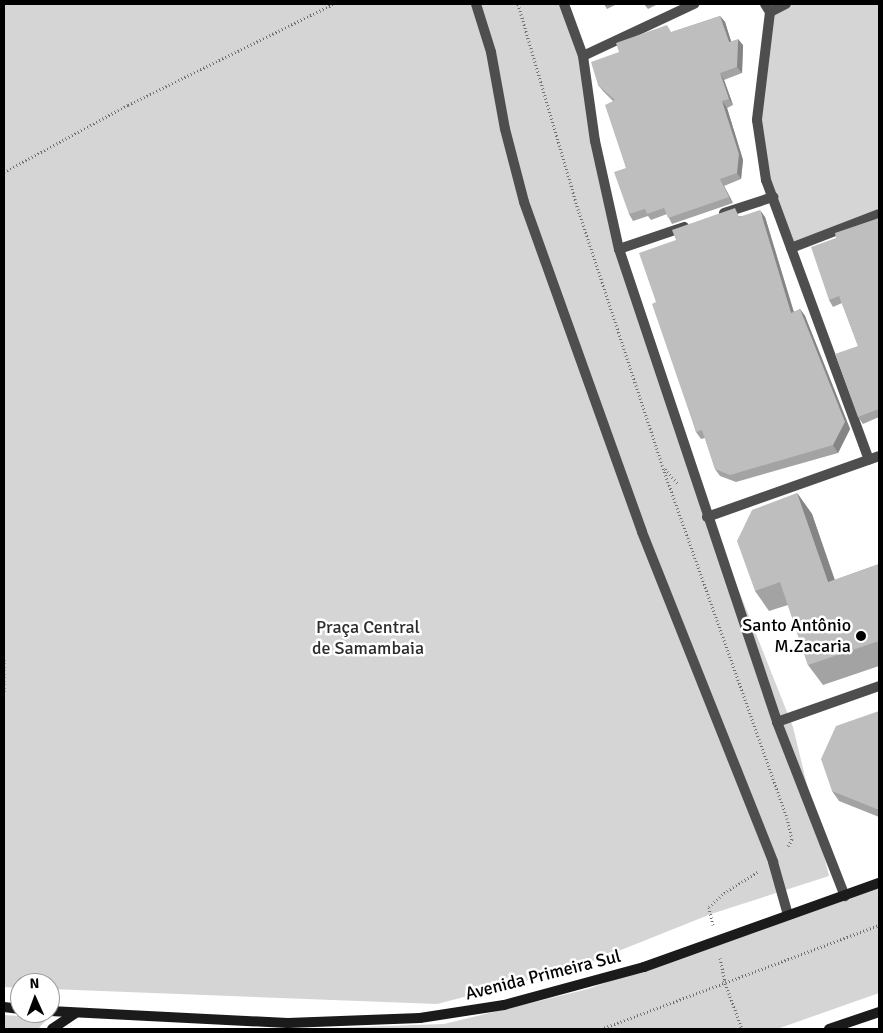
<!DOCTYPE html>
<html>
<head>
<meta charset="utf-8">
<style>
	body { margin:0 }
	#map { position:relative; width:883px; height:1033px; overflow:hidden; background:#fff; font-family:Signika,sans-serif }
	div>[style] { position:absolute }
	.green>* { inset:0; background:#d5d5d5 }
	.path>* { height:3px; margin-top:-1.5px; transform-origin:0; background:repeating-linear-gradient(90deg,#707070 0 1px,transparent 0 3.5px) }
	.minor>* { height:10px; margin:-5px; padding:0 5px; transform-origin:5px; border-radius:5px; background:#4e4e4e }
	.secondary>* { height:10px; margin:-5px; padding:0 5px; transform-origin:5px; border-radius:5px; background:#1b1b1b }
	.wall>* { inset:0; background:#a3a3a3 }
	.shaded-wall>* { inset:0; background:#858585 }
	.building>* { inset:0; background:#bebebe }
	.dots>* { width:14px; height:14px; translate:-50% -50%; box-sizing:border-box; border:2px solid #fff; border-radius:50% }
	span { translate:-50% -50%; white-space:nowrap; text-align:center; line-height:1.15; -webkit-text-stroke:5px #fff; paint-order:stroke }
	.poi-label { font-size:18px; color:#000 }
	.right { translate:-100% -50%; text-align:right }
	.park-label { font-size:18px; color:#2c2c2c }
	.street-label { font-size:18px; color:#000 }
	.frame { position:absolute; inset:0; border:5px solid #000; pointer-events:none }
	.north { position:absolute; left:10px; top:973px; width:50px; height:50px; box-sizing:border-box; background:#fff; border:1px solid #999; border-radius:50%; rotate:358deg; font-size:14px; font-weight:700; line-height:20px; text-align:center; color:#000 }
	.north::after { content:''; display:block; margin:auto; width:18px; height:22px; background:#000; clip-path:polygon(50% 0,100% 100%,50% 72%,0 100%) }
</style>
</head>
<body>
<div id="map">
	<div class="green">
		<div style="clip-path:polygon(4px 4px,564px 4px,583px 56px,619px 249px,710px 518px,793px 727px,829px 876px,711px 914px,576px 968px,437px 1004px,50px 989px,50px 983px,20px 983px,20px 988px,4px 987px)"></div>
		<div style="clip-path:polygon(786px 4px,879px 4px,879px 214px,791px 248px,773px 197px,757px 120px,770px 12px)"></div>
		<div style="clip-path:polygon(879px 885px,879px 993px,777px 1029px,303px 1029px,444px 1024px,588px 989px)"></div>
		<div style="clip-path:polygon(4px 1015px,48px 1018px,38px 1029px,4px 1029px)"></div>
		<div style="clip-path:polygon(102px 1028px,243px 1029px,83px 1029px)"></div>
	</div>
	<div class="path">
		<div style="left:518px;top:4px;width:217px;rotate:73.7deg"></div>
		<div style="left:579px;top:212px;width:266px;rotate:71.8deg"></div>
		<div style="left:662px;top:465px;width:374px;rotate:70.5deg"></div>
		<div style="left:787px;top:818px;width:22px;rotate:77deg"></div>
		<div style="left:792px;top:839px;width:10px;rotate:119deg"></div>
		<div style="left:4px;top:172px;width:141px;rotate:-28.4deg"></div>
		<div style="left:128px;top:105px;width:229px;rotate:-26.2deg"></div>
		<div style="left:665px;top:469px;width:21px;rotate:49deg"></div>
		<div style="left:4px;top:659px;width:34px;rotate:90deg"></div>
		<div style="left:713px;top:925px;width:18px;rotate:-103deg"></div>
		<div style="left:709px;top:907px;width:21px;rotate:-43deg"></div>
		<div style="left:724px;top:893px;width:40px;rotate:-32deg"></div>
		<div style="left:720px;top:958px;width:25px;rotate:78deg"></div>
		<div style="left:724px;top:980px;width:52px;rotate:69.8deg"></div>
		<div style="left:601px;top:1029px;width:297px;rotate:-20.5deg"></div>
	</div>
	<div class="minor">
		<div style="left:476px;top:4px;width:50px;rotate:72.6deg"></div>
		<div style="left:491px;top:52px;width:78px;rotate:79.7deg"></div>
		<div style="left:505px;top:129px;width:75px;rotate:75.4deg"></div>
		<div style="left:524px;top:202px;width:350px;rotate:70.3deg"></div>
		<div style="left:642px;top:532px;width:355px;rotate:68.3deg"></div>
		<div style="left:773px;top:862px;width:55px;rotate:74.2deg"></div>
		<div style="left:564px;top:4px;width:55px;rotate:69.9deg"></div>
		<div style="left:583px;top:56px;width:86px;rotate:82deg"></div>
		<div style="left:595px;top:141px;width:111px;rotate:77.5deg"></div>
		<div style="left:619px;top:249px;width:499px;rotate:71.5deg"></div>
		<div style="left:777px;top:722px;width:187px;rotate:68.7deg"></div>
		<div style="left:765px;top:4px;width:9px;rotate:58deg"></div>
		<div style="left:770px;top:12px;width:109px;rotate:96.9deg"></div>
		<div style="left:757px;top:120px;width:61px;rotate:81.5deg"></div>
		<div style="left:766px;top:180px;width:298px;rotate:69.8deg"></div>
		<div style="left:770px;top:12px;width:18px;rotate:-27deg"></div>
		<div style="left:583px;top:56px;width:123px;rotate:-25.1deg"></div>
		<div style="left:724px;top:213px;width:52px;rotate:-18.1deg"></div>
		<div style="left:791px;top:248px;width:94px;rotate:-21.1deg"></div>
		<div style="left:619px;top:249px;width:69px;rotate:-18.7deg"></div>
		<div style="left:707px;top:517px;width:182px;rotate:-19.5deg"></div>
		<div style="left:777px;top:722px;width:108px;rotate:-19.4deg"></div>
	</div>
	<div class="secondary">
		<div style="left:4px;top:1007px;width:16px;rotate:7deg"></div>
		<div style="left:50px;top:1011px;width:238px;rotate:2.9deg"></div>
		<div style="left:288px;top:1023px;width:132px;rotate:-2.2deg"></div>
		<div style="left:420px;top:1018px;width:85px;rotate:-8.8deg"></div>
		<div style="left:504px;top:1005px;width:145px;rotate:-15.2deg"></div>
		<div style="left:644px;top:967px;width:250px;rotate:-19.7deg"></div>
		<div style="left:52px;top:1029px;width:27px;rotate:-34deg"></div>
		<div style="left:829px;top:1029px;width:53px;rotate:-18.8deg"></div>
	</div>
	<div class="wall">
		<div style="clip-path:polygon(604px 4px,617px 4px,607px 9px)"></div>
		<div style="clip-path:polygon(644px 4px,658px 4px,648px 9px)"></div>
		<div style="clip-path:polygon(720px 16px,725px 22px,731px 41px,743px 45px,742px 73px,724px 80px,733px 105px,727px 108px,743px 160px,741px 179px,724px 186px,733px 203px,672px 224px,667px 214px,651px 220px,648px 216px,633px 221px,629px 214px,626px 168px,613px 101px,603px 91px,598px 85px,672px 32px)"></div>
		<div style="clip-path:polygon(740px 216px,765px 217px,794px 312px,800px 309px,805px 316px,850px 429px,838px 453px,736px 482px,720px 476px,715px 469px,705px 438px,701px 439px,696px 432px,656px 302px,676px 240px)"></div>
		<div style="clip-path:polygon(879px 218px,879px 417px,863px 424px,858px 417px,858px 346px,842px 303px,833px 307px,829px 300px,836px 238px)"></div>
		<div style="clip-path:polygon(797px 493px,812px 514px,835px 580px,879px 564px,879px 666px,823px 685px,808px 665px,788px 605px,769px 611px,755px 591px)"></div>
		<div style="clip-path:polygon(879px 711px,879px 817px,839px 801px,832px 791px)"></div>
	</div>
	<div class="shaded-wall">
		<div style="clip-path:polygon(720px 16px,725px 22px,733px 48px,729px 42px)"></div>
		<div style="clip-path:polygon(738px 39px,743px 45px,742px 73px,737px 67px)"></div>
		<div style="clip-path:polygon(720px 73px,724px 80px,733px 105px,729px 99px)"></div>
		<div style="clip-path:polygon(722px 101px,727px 108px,743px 160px,741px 179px,737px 173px)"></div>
		<div style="clip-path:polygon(720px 179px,724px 186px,733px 203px,729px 197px)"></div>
		<div style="clip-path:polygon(760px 210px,765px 217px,796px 320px,791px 313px)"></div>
		<div style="clip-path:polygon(800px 309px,805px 316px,850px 429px,838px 453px,833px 445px)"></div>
		<div style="clip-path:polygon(797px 493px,812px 514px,842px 602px,828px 582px)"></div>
	</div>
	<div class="building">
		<div style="clip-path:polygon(720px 16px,729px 42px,738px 39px,737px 67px,720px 73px,729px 99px,722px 101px,739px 154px,737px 173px,720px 179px,729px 197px,668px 218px,664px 208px,647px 214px,645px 209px,629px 214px,614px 172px,626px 168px,605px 105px,615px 100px,598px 85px,591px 62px,619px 52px,616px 43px,667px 25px,671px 32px)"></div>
		<div style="clip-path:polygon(735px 208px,739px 217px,760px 210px,791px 313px,800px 309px,845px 422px,833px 445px,730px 475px,715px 469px,702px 430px,696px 432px,652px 304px,656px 302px,639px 253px,676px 240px,672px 230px)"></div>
		<div style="clip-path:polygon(879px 218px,879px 409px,858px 417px,835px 354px,858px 346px,839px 296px,829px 300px,811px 247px,836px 238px,835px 233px)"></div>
		<div style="clip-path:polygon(797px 493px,828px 582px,879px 564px,879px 641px,808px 665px,780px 582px,755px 591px,737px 541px,752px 510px)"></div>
		<div style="clip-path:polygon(879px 711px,879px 810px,832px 791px,821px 759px,836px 726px)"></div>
	</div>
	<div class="dots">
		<div style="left:861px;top:636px;background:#000"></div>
	</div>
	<div class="poi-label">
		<span class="right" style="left:851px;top:636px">Santo Antônio<br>M.Zacaria</span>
	</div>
	<div class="park-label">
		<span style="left:368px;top:638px">Praça Central<br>de Samambaia</span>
	</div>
	<div class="street-label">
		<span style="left:543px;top:975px;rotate:-14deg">Avenida Primeira Sul</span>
	</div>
	<div class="frame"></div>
	<div class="north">N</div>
</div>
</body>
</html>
